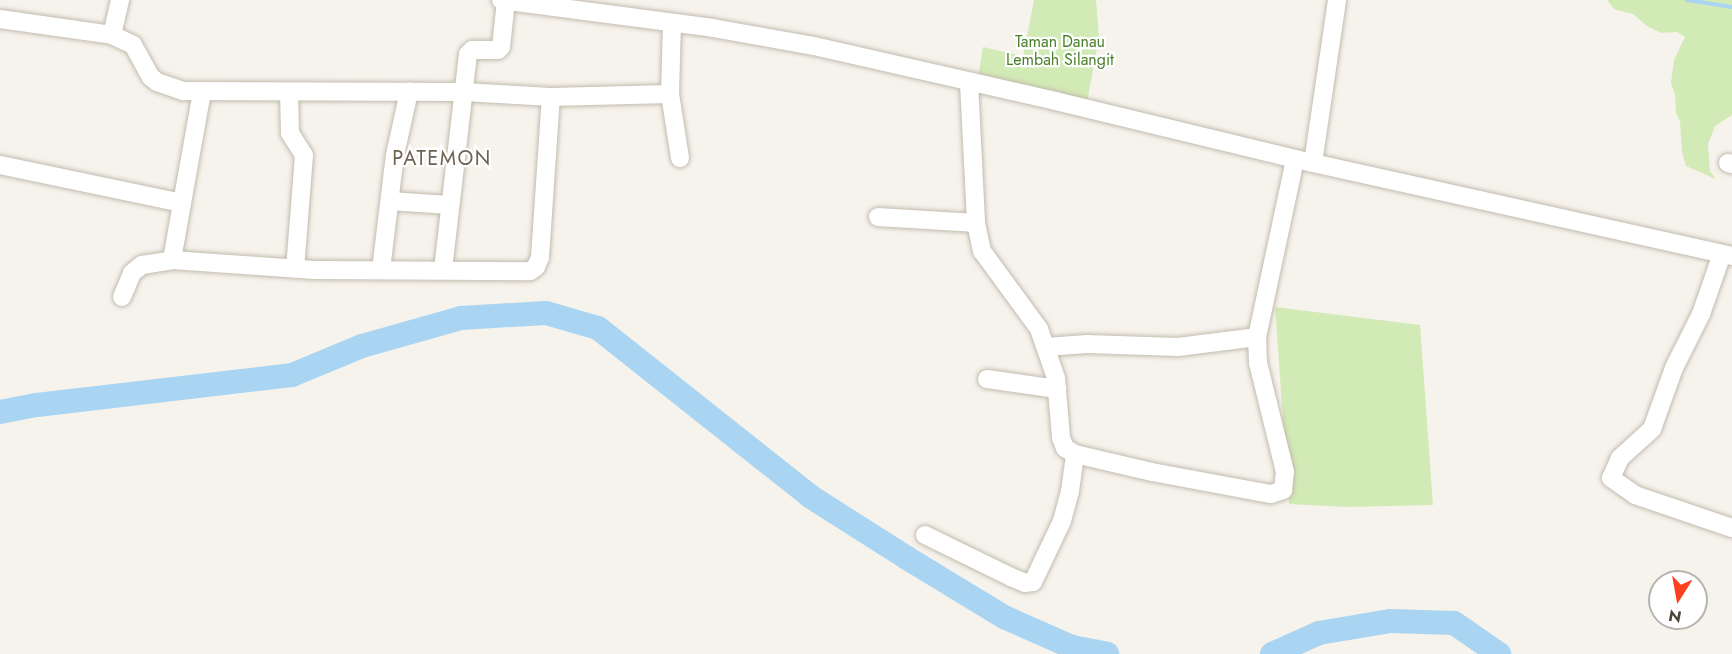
<!DOCTYPE html>
<html>
<head>
<meta charset="utf-8">
<style>
	body { margin:0 }
	#map { position:relative; width:1732px; height:654px; overflow:hidden; background:#f6f3ec; font-family:Jost,sans-serif }
	div>[style] { position:absolute }
	.green>* { inset:0; background:#d2eab5 }
	.stream>* { height:4px; margin:-2px; padding:0 2px; transform-origin:2px; border-radius:2px; background:#a9d4f2 }
	.river>* { height:24px; margin:-12px; padding:0 12px; transform-origin:12px; border-radius:12px; background:#a9d4f2 }
	.roads { filter:drop-shadow(0 0 2px #c2bbae) drop-shadow(0 0 2px #c2bbae) }
	.minor>* { height:18px; margin:-9px; padding:0 9px; transform-origin:9px; border-radius:9px; background:#fff }
	span { translate:-50% -50%; white-space:nowrap; text-align:center; line-height:1.15; -webkit-text-stroke:4.5px #fff; paint-order:stroke }
	.park-label { font-size:16px; color:#4a7f2a }
	.quarter-label { font-size:20px; color:#6e6250; letter-spacing:1.5px }
	.north { position:absolute; left:1648px; top:570px; width:60px; height:60px; box-sizing:border-box; background:#fff; border:2px solid #b7b4b0; border-radius:50%; rotate:191deg; font-size:16px; font-weight:700; line-height:24px; text-align:center; color:#4b4439 }
	.north::after { content:''; display:block; margin:auto; width:21px; height:27px; background:#fc3f1d; clip-path:polygon(50% 0,100% 100%,50% 72%,0 100%) }
</style>
</head>
<body>
<div id="map">
	<div class="green">
		<div style="clip-path:polygon(1034px 0,1096px 0,1099px 37px,1086px 108px,977px 84px,983px 47px,1023px 56px)"></div>
		<div style="clip-path:polygon(1607px 0,1732px 0,1732px 115px,1715px 126px,1708px 144px,1710px 171px,1716px 179px,1686px 166px,1682px 152px,1680px 121px,1676px 113px,1675px 94px,1671px 83px,1674px 60px,1685px 37px,1677px 32px,1661px 33px,1647px 26px,1633px 14px,1614px 9px)"></div>
		<div style="clip-path:polygon(1275px 307px,1420px 325px,1433px 505px,1347px 507px,1289px 504px)"></div>
	</div>
	<div class="stream">
		<div style="left:1687px;top:0;width:46px;rotate:8.8deg"></div>
	</div>
	<div class="river">
		<div style="left:0;top:412px;width:38px;rotate:-11deg"></div>
		<div style="left:37px;top:405px;width:257px;rotate:-6.7deg"></div>
		<div style="left:292px;top:375px;width:76px;rotate:-22.5deg"></div>
		<div style="left:362px;top:346px;width:103px;rotate:-15.8deg"></div>
		<div style="left:461px;top:318px;width:85px;rotate:-3.4deg"></div>
		<div style="left:546px;top:313px;width:54px;rotate:16.1deg"></div>
		<div style="left:598px;top:328px;width:272px;rotate:38.4deg"></div>
		<div style="left:811px;top:497px;width:114px;rotate:32.4deg"></div>
		<div style="left:907px;top:558px;width:114px;rotate:31.3deg"></div>
		<div style="left:1004px;top:617px;width:74px;rotate:23.8deg"></div>
		<div style="left:1072px;top:647px;width:36px;rotate:11deg"></div>
		<div style="left:1272px;top:654px;width:51px;rotate:-24.1deg"></div>
		<div style="left:1319px;top:633px;width:73px;rotate:-9.5deg"></div>
		<div style="left:1391px;top:621px;width:63px;rotate:1.8deg"></div>
		<div style="left:1454px;top:623px;width:55px;rotate:34.6deg"></div>
	</div>
	<div class="roads">
		<div class="minor">
			<div style="left:501px;top:0;width:214px;rotate:7.5deg"></div>
			<div style="left:713px;top:28px;width:103px;rotate:10.1deg"></div>
			<div style="left:814px;top:46px;width:248px;rotate:12.8deg"></div>
			<div style="left:1056px;top:101px;width:246px;rotate:13.6deg"></div>
			<div style="left:1295px;top:159px;width:448px;rotate:12.5deg"></div>
			<div style="left:0;top:19px;width:113px;rotate:8.1deg"></div>
			<div style="left:112px;top:35px;width:36px;rotate:-77deg"></div>
			<div style="left:112px;top:35px;width:23px;rotate:25deg"></div>
			<div style="left:133px;top:45px;width:37px;rotate:61deg"></div>
			<div style="left:151px;top:77px;width:8px;rotate:40deg"></div>
			<div style="left:157px;top:82px;width:28px;rotate:19deg"></div>
			<div style="left:183px;top:91px;width:281px;rotate:0.2deg"></div>
			<div style="left:464px;top:92px;width:87px;rotate:3.3deg"></div>
			<div style="left:551px;top:97px;width:119px;rotate:-1.4deg"></div>
			<div style="left:670px;top:94px;width:71px;rotate:-88.4deg"></div>
			<div style="left:969px;top:83px;width:140px;rotate:87.1deg"></div>
			<div style="left:976px;top:223px;width:29px;rotate:78deg"></div>
			<div style="left:982px;top:251px;width:97px;rotate:53.8deg"></div>
			<div style="left:1039px;top:329px;width:52px;rotate:70.9deg"></div>
			<div style="left:1056px;top:378px;width:60px;rotate:85.2deg"></div>
			<div style="left:1061px;top:438px;width:11px;rotate:68deg"></div>
			<div style="left:1065px;top:448px;width:12px;rotate:31deg"></div>
			<div style="left:1075px;top:454px;width:79px;rotate:13.2deg"></div>
			<div style="left:1152px;top:472px;width:121px;rotate:10.5deg"></div>
			<div style="left:1271px;top:494px;width:13px;rotate:-18deg"></div>
			<div style="left:1283px;top:490px;width:18px;rotate:-84deg"></div>
			<div style="left:1285px;top:472px;width:112px;rotate:-103.9deg"></div>
			<div style="left:1258px;top:363px;width:26px;rotate:-92deg"></div>
			<div style="left:1257px;top:337px;width:182px;rotate:-77.9deg"></div>
			<div style="left:289px;top:92px;width:41px;rotate:88.6deg"></div>
			<div style="left:290px;top:133px;width:26px;rotate:58deg"></div>
			<div style="left:304px;top:155px;width:114px;rotate:94.5deg"></div>
			<div style="left:670px;top:94px;width:65px;rotate:81.1deg"></div>
			<div style="left:1313px;top:163px;width:165px;rotate:-81.6deg"></div>
			<div style="left:1728px;top:163px;width:4px;rotate:14deg"></div>
			<div style="left:0;top:165px;width:186px;rotate:11.8deg"></div>
			<div style="left:182px;top:203px;width:113px;rotate:-79.8deg"></div>
			<div style="left:390px;top:201px;width:59px;rotate:3.9deg"></div>
			<div style="left:878px;top:217px;width:98px;rotate:3.5deg"></div>
			<div style="left:1722px;top:254px;width:64px;rotate:109.3deg"></div>
			<div style="left:1701px;top:314px;width:60px;rotate:116.6deg"></div>
			<div style="left:1674px;top:368px;width:65px;rotate:109.8deg"></div>
			<div style="left:1652px;top:429px;width:43px;rotate:137.8deg"></div>
			<div style="left:1620px;top:458px;width:22px;rotate:114deg"></div>
			<div style="left:1611px;top:478px;width:29px;rotate:35deg"></div>
			<div style="left:1635px;top:495px;width:102px;rotate:18.8deg"></div>
			<div style="left:172px;top:260px;width:58px;rotate:-80deg"></div>
			<div style="left:381px;top:270px;width:116px;rotate:-83.1deg"></div>
			<div style="left:395px;top:155px;width:65px;rotate:-77.5deg"></div>
			<div style="left:443px;top:270px;width:217px;rotate:-83.4deg"></div>
			<div style="left:468px;top:54px;width:6px;rotate:-45deg"></div>
			<div style="left:472px;top:50px;width:26px"></div>
			<div style="left:498px;top:50px;width:4px;rotate:-45deg"></div>
			<div style="left:501px;top:47px;width:46px;rotate:-83.8deg"></div>
			<div style="left:122px;top:297px;width:26px;rotate:-67deg"></div>
			<div style="left:132px;top:273px;width:13px;rotate:-39deg"></div>
			<div style="left:142px;top:265px;width:30px;rotate:-9deg"></div>
			<div style="left:172px;top:260px;width:143px;rotate:4deg"></div>
			<div style="left:315px;top:270px;width:215px;rotate:0.3deg"></div>
			<div style="left:530px;top:271px;width:7px;rotate:-34deg"></div>
			<div style="left:536px;top:267px;width:11px;rotate:-68deg"></div>
			<div style="left:540px;top:257px;width:160px;rotate:-86.1deg"></div>
			<div style="left:1046px;top:347px;width:41px;rotate:-4.2deg"></div>
			<div style="left:1087px;top:344px;width:91px;rotate:1.9deg"></div>
			<div style="left:1178px;top:347px;width:80px;rotate:-7.2deg"></div>
			<div style="left:987px;top:379px;width:71px;rotate:8.1deg"></div>
			<div style="left:925px;top:535px;width:96px;rotate:26deg"></div>
			<div style="left:1011px;top:577px;width:15px;rotate:23deg"></div>
			<div style="left:1025px;top:583px;width:8px;rotate:-7deg"></div>
			<div style="left:1033px;top:582px;width:68px;rotate:-64.6deg"></div>
			<div style="left:1062px;top:521px;width:31px;rotate:-75deg"></div>
			<div style="left:1070px;top:491px;width:37px;rotate:-82deg"></div>
		</div>
	</div>
	<div class="park-label">
		<span style="left:1060px;top:51px">Taman Danau<br>Lembah Silangit</span>
	</div>
	<div class="quarter-label">
		<span style="left:442px;top:158px">PATEMON</span>
	</div>
	<div class="north">N</div>
</div>
</body>
</html>
